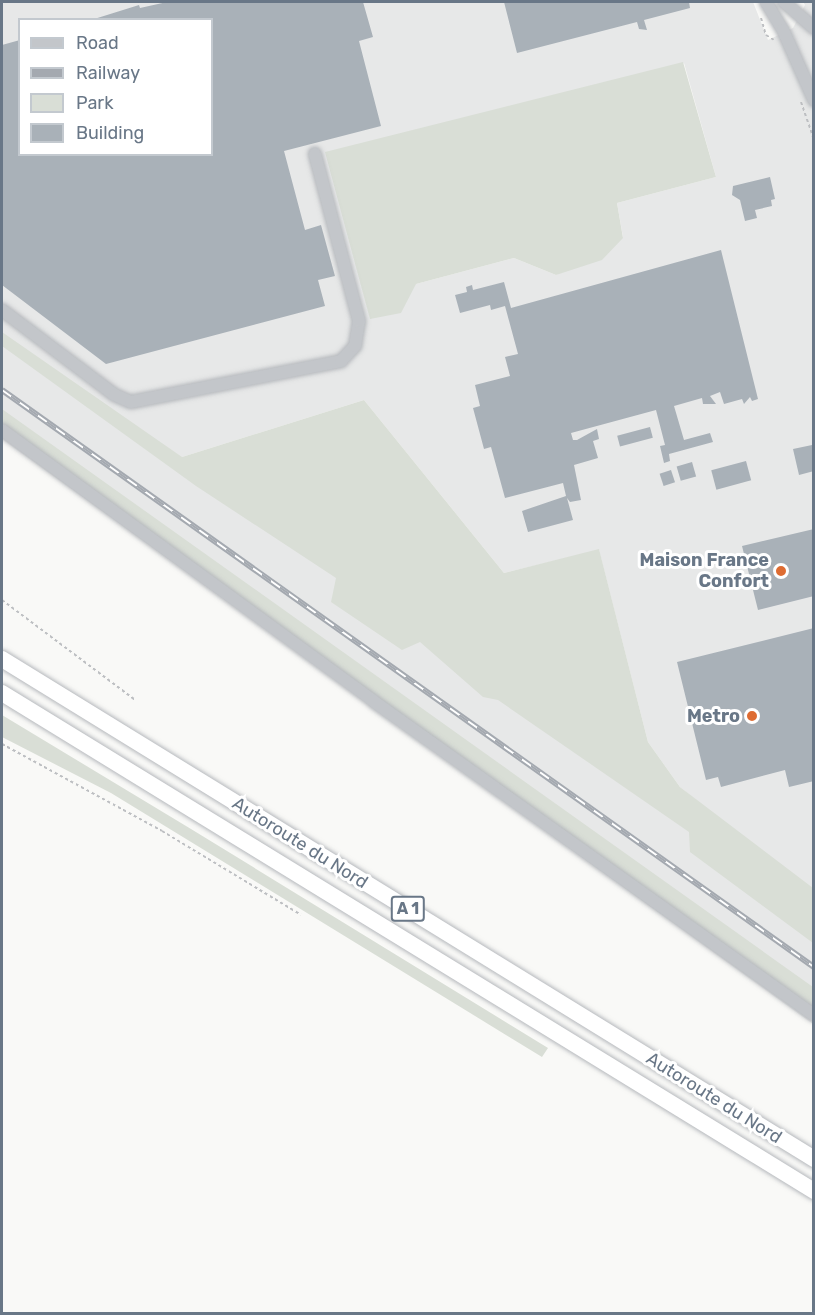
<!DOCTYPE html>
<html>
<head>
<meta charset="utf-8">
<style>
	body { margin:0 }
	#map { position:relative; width:815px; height:1315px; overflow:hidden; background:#f9f9f7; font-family:Rubik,sans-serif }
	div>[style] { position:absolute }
	.built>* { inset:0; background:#e7e8e8 }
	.green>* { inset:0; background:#d9ded6 }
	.building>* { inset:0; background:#a9b1b8; transform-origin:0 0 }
	.path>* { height:2px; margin-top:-1px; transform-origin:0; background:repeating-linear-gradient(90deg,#bdbfc2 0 3px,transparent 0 6px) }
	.roads { filter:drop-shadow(0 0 2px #b6b9bd) drop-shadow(0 0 2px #b6b9bd) }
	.minor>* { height:12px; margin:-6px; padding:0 6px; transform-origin:6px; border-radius:6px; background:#c3c6ca }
	.highway>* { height:16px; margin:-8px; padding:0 8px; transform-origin:8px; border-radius:8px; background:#fff }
	.rail>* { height:6px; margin-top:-3px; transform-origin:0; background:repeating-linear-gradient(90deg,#fff 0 11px,#a4a9b0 0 22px); box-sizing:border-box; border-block:2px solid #a4a9b0 }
	.dots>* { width:16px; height:16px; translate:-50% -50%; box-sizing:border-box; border:3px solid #fff; border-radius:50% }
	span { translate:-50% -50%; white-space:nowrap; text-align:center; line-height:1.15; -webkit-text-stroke:6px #fff; paint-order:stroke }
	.shield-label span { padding:2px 4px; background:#fff; border:2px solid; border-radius:4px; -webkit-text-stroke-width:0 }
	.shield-label { font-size:16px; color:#697787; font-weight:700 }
	.poi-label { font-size:18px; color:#697787; font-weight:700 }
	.right { translate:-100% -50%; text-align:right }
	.street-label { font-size:18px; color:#697787 }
	.frame { position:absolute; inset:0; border:3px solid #697787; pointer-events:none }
	.legend { position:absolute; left:18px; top:18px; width:195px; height:138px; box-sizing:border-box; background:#fff; border:2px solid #c3c9cf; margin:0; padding:8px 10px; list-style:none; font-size:18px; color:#697787 }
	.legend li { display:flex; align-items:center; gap:12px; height:30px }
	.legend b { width:30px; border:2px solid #c3c9cf }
</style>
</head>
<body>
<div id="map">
	<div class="built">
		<div style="clip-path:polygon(evenodd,2px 2px,753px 2px,768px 40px,793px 28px,805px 5px,803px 2px,813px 2px,813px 1024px,2px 439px,2px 2px,20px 20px,212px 20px,212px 154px,20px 154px,20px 20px,2px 2px,684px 63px,716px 177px,617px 203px,623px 237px,556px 275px,514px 258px,416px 284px,684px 63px,2px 2px,364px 400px,504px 573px,599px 550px,648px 742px,680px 787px,757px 849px,182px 457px,364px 400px)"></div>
	</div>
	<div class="green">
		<div style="clip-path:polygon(683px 62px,716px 177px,617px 203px,623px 238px,602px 260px,556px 275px,514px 258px,416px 284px,401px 313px,370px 319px,325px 152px)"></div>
		<div style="clip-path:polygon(2px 332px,182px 457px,364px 400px,504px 573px,599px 549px,648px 742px,680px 787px,813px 888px,813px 943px,690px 852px,689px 832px,498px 700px,483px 697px,420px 642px,402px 650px,331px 602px,336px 578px,196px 486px,2px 346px)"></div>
		<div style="clip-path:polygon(2px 409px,813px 987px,813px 1014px,2px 430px)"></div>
		<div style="clip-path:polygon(2px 715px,191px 829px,548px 1048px,542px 1057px,111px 793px,2px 737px)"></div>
	</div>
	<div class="building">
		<div style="clip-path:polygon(167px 2px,363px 2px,373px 37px,359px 41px,381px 126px,284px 151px,305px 230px,321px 225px,335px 276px,318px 280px,325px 306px,106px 364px,2px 285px,2px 45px,20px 40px,20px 154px,212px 154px,212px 20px,91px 20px,139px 5px,140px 8px)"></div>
		<div style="clip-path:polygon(504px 2px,689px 2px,690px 8px,644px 20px,647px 30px,639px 29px,637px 22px,517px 53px)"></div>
		<div style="clip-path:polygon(770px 177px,775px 199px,771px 200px,772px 206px,755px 210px,757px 218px,745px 221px,740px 200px,732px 195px,733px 186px)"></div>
		<div style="clip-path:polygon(721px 250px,758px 399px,752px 401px,750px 397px,744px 404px,742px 399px,724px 404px,720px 392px,710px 396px,716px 404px,703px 404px,702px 398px,674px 406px,684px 440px,710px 433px,713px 442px,669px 454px,670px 461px,664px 463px,660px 446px,665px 445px,656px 410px,571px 433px,573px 440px,577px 440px,597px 429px,599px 439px,593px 441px,598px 458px,574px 465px,581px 500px,570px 502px,567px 498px,573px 520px,528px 532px,522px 511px,566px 496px,563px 483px,505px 498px,491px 447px,484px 449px,473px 408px,480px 406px,475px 385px,510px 376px,505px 357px,518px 354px,505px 306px,491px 310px,490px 305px,460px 313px,455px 295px,467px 292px,466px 287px,472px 285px,473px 290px,504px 282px,511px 308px)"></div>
		<div style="left:650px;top:427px;width:11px;height:34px;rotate:75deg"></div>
		<div style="clip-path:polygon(812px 445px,814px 471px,799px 475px,793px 449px)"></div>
		<div style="left:746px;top:461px;width:20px;height:36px;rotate:75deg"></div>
		<div style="left:692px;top:462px;width:15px;height:16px;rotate:74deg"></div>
		<div style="left:671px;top:470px;width:13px;height:12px;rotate:72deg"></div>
		<div style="clip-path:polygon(814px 529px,814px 596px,758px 610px,742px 546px)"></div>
		<div style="clip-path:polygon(814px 628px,814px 781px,789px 787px,785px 770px,721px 787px,718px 777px,706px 780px,677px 662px)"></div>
	</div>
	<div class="path">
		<div style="left:761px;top:18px;width:18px;rotate:74deg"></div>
		<div style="left:766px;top:35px;width:9px;rotate:32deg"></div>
		<div style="left:801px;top:102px;width:39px;rotate:71deg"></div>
		<div style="left:2px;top:600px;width:166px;rotate:36.9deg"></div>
		<div style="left:2px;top:744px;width:182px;rotate:28.5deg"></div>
		<div style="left:162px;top:831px;width:162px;rotate:31.1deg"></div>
	</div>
	<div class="roads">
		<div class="minor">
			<div style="left:766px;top:2px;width:33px;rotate:59deg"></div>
			<div style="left:783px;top:30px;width:77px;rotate:66.1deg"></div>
			<div style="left:784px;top:2px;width:40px;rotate:41deg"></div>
			<div style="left:2px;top:310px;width:141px;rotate:37deg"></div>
			<div style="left:115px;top:395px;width:17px;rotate:24deg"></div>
			<div style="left:131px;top:402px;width:214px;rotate:-11deg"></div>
			<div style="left:341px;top:361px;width:21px;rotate:-47deg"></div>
			<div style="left:355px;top:346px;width:25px;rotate:-81deg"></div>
			<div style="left:359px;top:321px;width:173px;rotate:-104.8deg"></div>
			<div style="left:2px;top:430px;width:459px;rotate:36.1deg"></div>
			<div style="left:373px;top:701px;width:541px;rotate:35.45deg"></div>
		</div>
		<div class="highway">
			<div style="left:2px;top:659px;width:954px;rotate:31.62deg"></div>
			<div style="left:2px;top:693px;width:953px;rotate:31.52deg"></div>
		</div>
	</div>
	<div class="rail">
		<div style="left:2px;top:390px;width:996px;rotate:35.4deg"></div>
	</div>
	<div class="dots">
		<div style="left:781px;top:571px;background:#de6c32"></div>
		<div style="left:752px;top:716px;background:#de6c32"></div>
	</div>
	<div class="shield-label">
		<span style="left:408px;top:909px">A 1</span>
	</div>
	<div class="poi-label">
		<span class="right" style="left:769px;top:571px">Maison France<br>Confort</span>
		<span class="right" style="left:740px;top:716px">Metro</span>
	</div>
	<div class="street-label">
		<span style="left:300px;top:843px;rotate:32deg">Autoroute du Nord</span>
		<span style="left:714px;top:1098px;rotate:32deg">Autoroute du Nord</span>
	</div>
	<div class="frame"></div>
	<ul class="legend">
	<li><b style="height:8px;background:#c3c6ca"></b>Road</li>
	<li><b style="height:8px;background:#a4a9b0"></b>Railway</li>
	<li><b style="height:16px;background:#d9ded6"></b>Park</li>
	<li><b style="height:16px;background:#a9b1b8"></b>Building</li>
	</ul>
</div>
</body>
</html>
